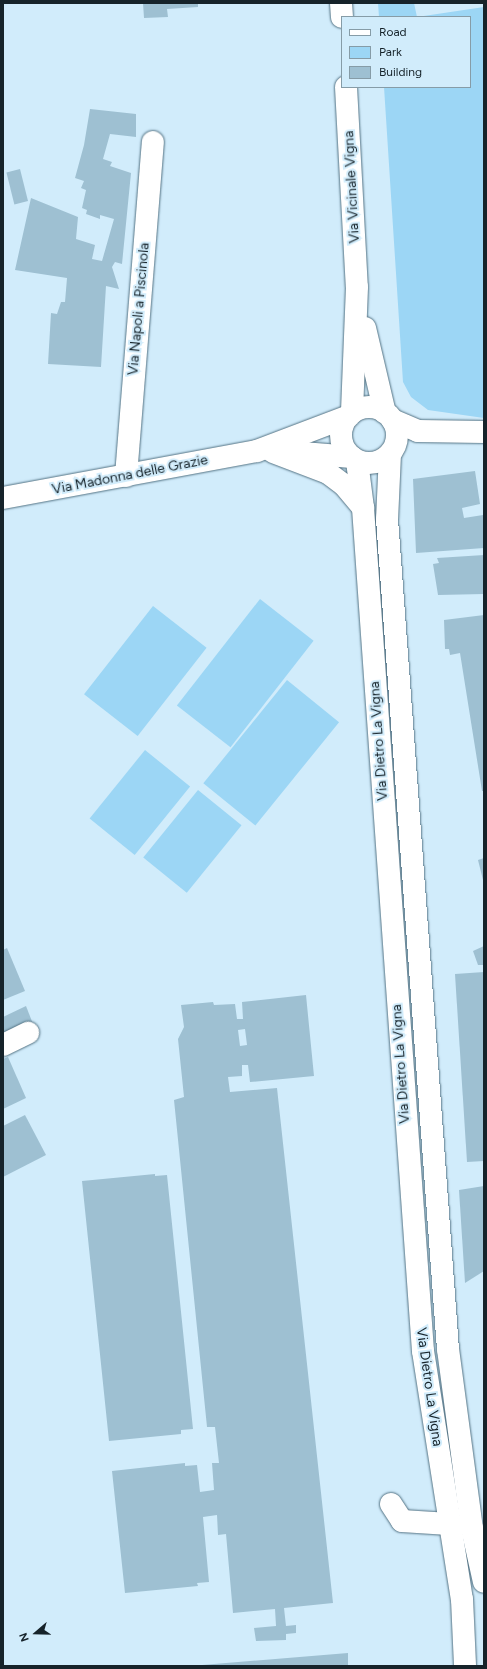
<!DOCTYPE html>
<html>
<head>
<meta charset="utf-8">
<style>
	body { margin:0 }
	#map { position:relative; width:487px; height:1669px; overflow:hidden; background:#d1ecfb; font-family:Figtree,sans-serif }
	div>[style] { position:absolute }
	.green>* { inset:0; background:#9cd6f5; transform-origin:0 0 }
	.building>* { inset:0; background:#9ec0d2; transform-origin:0 0 }
	.roads { filter:drop-shadow(0 0 1px #547384) drop-shadow(0 0 1px #547384) }
	.minor>* { height:22px; margin:-11px; padding:0 11px; transform-origin:11px; border-radius:11px; background:#fff }
	.minor>.ring { margin:-11px; padding:0; box-sizing:content-box; background:none; border:22px solid #fff; border-radius:50% }
	span { translate:-50% -50%; white-space:nowrap; text-align:center; line-height:1.15; -webkit-text-stroke:4px #d1ecfb; paint-order:stroke }
	.street-label { font-size:14px; color:#16232a }
	.frame { position:absolute; inset:0; border:4px solid #16232a; pointer-events:none }
	.legend { position:absolute; left:341px; top:16px; width:130px; height:72px; box-sizing:border-box; background:#d1ecfb; border:1px solid #869ca7; margin:0; padding:5px 7px; list-style:none; font-size:12px; color:#16232a }
	.legend li { display:flex; align-items:center; gap:8px; height:20px }
	.legend b { width:20px; border:1px solid #869ca7 }
	.north { position:absolute; left:16px; top:1613px; width:40px; height:40px; -webkit-text-stroke:3px #d1ecfb; paint-order:stroke; rotate:250deg; font-size:11px; font-weight:700; line-height:16px; text-align:center; color:#16232a }
	.north::after { content:''; display:block; margin:auto; width:14px; height:18px; background:#16232a; clip-path:polygon(50% 0,100% 100%,50% 72%,0 100%) }
</style>
</head>
<body>
<div id="map">
	<div class="green">
		<div style="clip-path:polygon(378px 3px,414px 3px,417px 17px,484px 7px,484px 418px,428px 410px,411px 397px,403px 382px,384px 87px,470px 87px,470px 17px,379px 17px)"></div>
		<div style="left:260px;top:599px;width:68px;height:135px;rotate:38deg"></div>
		<div style="left:153px;top:606px;width:68px;height:112px;rotate:38deg"></div>
		<div style="left:287px;top:680px;width:67px;height:133px;rotate:39deg"></div>
		<div style="left:145px;top:750px;width:58px;height:88px;rotate:39deg"></div>
		<div style="left:198px;top:790px;width:56px;height:87px;rotate:39deg"></div>
	</div>
	<div class="building">
		<div style="clip-path:polygon(143px 3px,198px 3px,198px 7px,167px 9px,168px 17px,144px 18px)"></div>
		<div style="clip-path:polygon(90px 109px,136px 114px,136px 137px,110px 134px,103px 159px,112px 162px,110px 166px,131px 173px,122px 264px,115px 262px,112px 267px,119px 289px,106px 286px,101px 367px,48px 364px,51px 313px,57px 314px,61px 302px,65px 302px,67px 278px,15px 270px,31px 198px,78px 217px,76px 239px,95px 245px,92px 259px,102px 261px,114px 219px,100px 215px,100px 219px,86px 214px,87px 210px,82px 208px,86px 190px,81px 188px,84px 181px,75px 178px,84px 145px)"></div>
		<div style="left:20px;top:169px;width:33px;height:14px;rotate:76deg"></div>
		<div style="clip-path:polygon(475px 471px,480px 504px,462px 508px,464px 518px,483px 515px,484px 548px,416px 553px,413px 479px)"></div>
		<div style="clip-path:polygon(484px 555px,484px 594px,438px 595px,433px 564px,439px 563px,437px 558px)"></div>
		<div style="clip-path:polygon(484px 615px,484px 791px,482px 791px,460px 653px,450px 655px,449px 649px,445px 649px,444px 620px)"></div>
		<div style="clip-path:polygon(484px 858px,484px 880px,483px 880px,478px 860px)"></div>
		<div style="clip-path:polygon(484px 946px,484px 965px,478px 965px,473px 951px)"></div>
		<div style="clip-path:polygon(7px 948px,25px 991px,3px 1000px,3px 950px)"></div>
		<div style="clip-path:polygon(484px 972px,484px 1161px,467px 1162px,455px 974px)"></div>
		<div style="clip-path:polygon(evenodd,306px 995px,314px 1076px,250px 1082px,248px 1065px,242px 1065px,242px 1076px,228px 1077px,230px 1092px,277px 1088px,333px 1603px,284px 1608px,286px 1626px,296px 1625px,296px 1633px,286px 1634px,286px 1640px,256px 1641px,254px 1628px,276px 1626px,275px 1609px,233px 1613px,226px 1534px,218px 1535px,217px 1515px,203px 1517px,209px 1582px,197px 1583px,198px 1586px,125px 1593px,112px 1471px,185px 1463px,185px 1466px,197px 1465px,200px 1492px,214px 1490px,212px 1463px,219px 1463px,215px 1427px,207px 1427px,174px 1100px,184px 1097px,178px 1039px,184px 1027px,181px 1005px,213px 1002px,214px 1005px,235px 1004px,237px 1019px,243px 1019px,242px 1002px,306px 995px,245px 1029px,247px 1045px,240px 1046px,238px 1030px,245px 1029px)"></div>
		<div style="clip-path:polygon(26px 1006px,33px 1024px,3px 1037px,3px 1017px)"></div>
		<div style="clip-path:polygon(8px 1057px,26px 1098px,3px 1109px,3px 1059px)"></div>
		<div style="clip-path:polygon(25px 1115px,46px 1155px,3px 1177px,3px 1126px)"></div>
		<div style="clip-path:polygon(155px 1174px,155px 1176px,167px 1175px,193px 1429px,181px 1430px,181px 1434px,109px 1441px,82px 1181px)"></div>
		<div style="clip-path:polygon(484px 1186px,484px 1271px,465px 1283px,459px 1190px)"></div>
		<div style="clip-path:polygon(348px 1653px,348px 1666px,202px 1666px,202px 1665px)"></div>
	</div>
	<div class="roads">
		<div class="minor">
			<div style="left:341px;top:3px;width:14px;rotate:86deg"></div>
			<div style="left:346px;top:87px;width:200px;rotate:86.9deg"></div>
			<div style="left:357px;top:287px;width:126px;rotate:92.3deg"></div>
			<div style="left:365px;top:328px;width:87px;rotate:76.8deg"></div>
			<div class="ring" style="left:341px;top:407px;width:34px;height:34px"></div>
			<div style="left:392px;top:420px;width:28px;rotate:23deg"></div>
			<div style="left:418px;top:431px;width:66px;rotate:0.9deg"></div>
			<div style="left:273px;top:452px;width:59px;rotate:20.9deg"></div>
			<div style="left:328px;top:473px;width:20px;rotate:37deg"></div>
			<div style="left:344px;top:485px;width:30px;rotate:50deg"></div>
			<div style="left:290px;top:452px;width:62px;rotate:4.6deg"></div>
			<div style="left:390px;top:454px;width:65px;rotate:92.6deg"></div>
			<div style="left:387px;top:519px;width:832px;rotate:85.8deg"></div>
			<div style="left:448px;top:1349px;width:181px;rotate:82.4deg"></div>
			<div style="left:472px;top:1528px;width:55px;rotate:77.5deg"></div>
			<div style="left:357px;top:461px;width:47px;rotate:82.7deg"></div>
			<div style="left:363px;top:508px;width:845px;rotate:85.93deg"></div>
			<div style="left:423px;top:1351px;width:251px;rotate:81.1deg"></div>
			<div style="left:462px;top:1599px;width:67px;rotate:87.4deg"></div>
			<div style="left:126px;top:476px;width:335px;rotate:-85.4deg"></div>
			<div style="left:3px;top:498px;width:258px;rotate:-10.5deg"></div>
			<div style="left:257px;top:451px;width:98px;rotate:-20.8deg"></div>
			<div style="left:3px;top:1045px;width:28px;rotate:-26deg"></div>
			<div style="left:391px;top:1504px;width:20px;rotate:57deg"></div>
			<div style="left:402px;top:1521px;width:47px;rotate:3.7deg"></div>
		</div>
	</div>
	<div class="street-label">
		<span style="left:352px;top:187px;rotate:-93deg">Via Vicinale Vigna</span>
		<span style="left:139px;top:309px;rotate:-85deg">Via Napoli a Piscinola</span>
		<span style="left:130px;top:475px;rotate:-11deg">Via Madonna delle Grazie</span>
		<span style="left:379px;top:741px;rotate:-94deg">Via Dietro La Vigna</span>
		<span style="left:401px;top:1064px;rotate:-94deg">Via Dietro La Vigna</span>
		<span style="left:429px;top:1387px;rotate:82deg">Via Dietro La Vigna</span>
	</div>
	<div class="frame"></div>
	<ul class="legend">
	<li><b style="height:5px;background:#fff"></b>Road</li>
	<li><b style="height:11px;background:#9cd6f5"></b>Park</li>
	<li><b style="height:11px;background:#9ec0d2"></b>Building</li>
	</ul>
	<div class="north">N</div>
</div>
</body>
</html>
